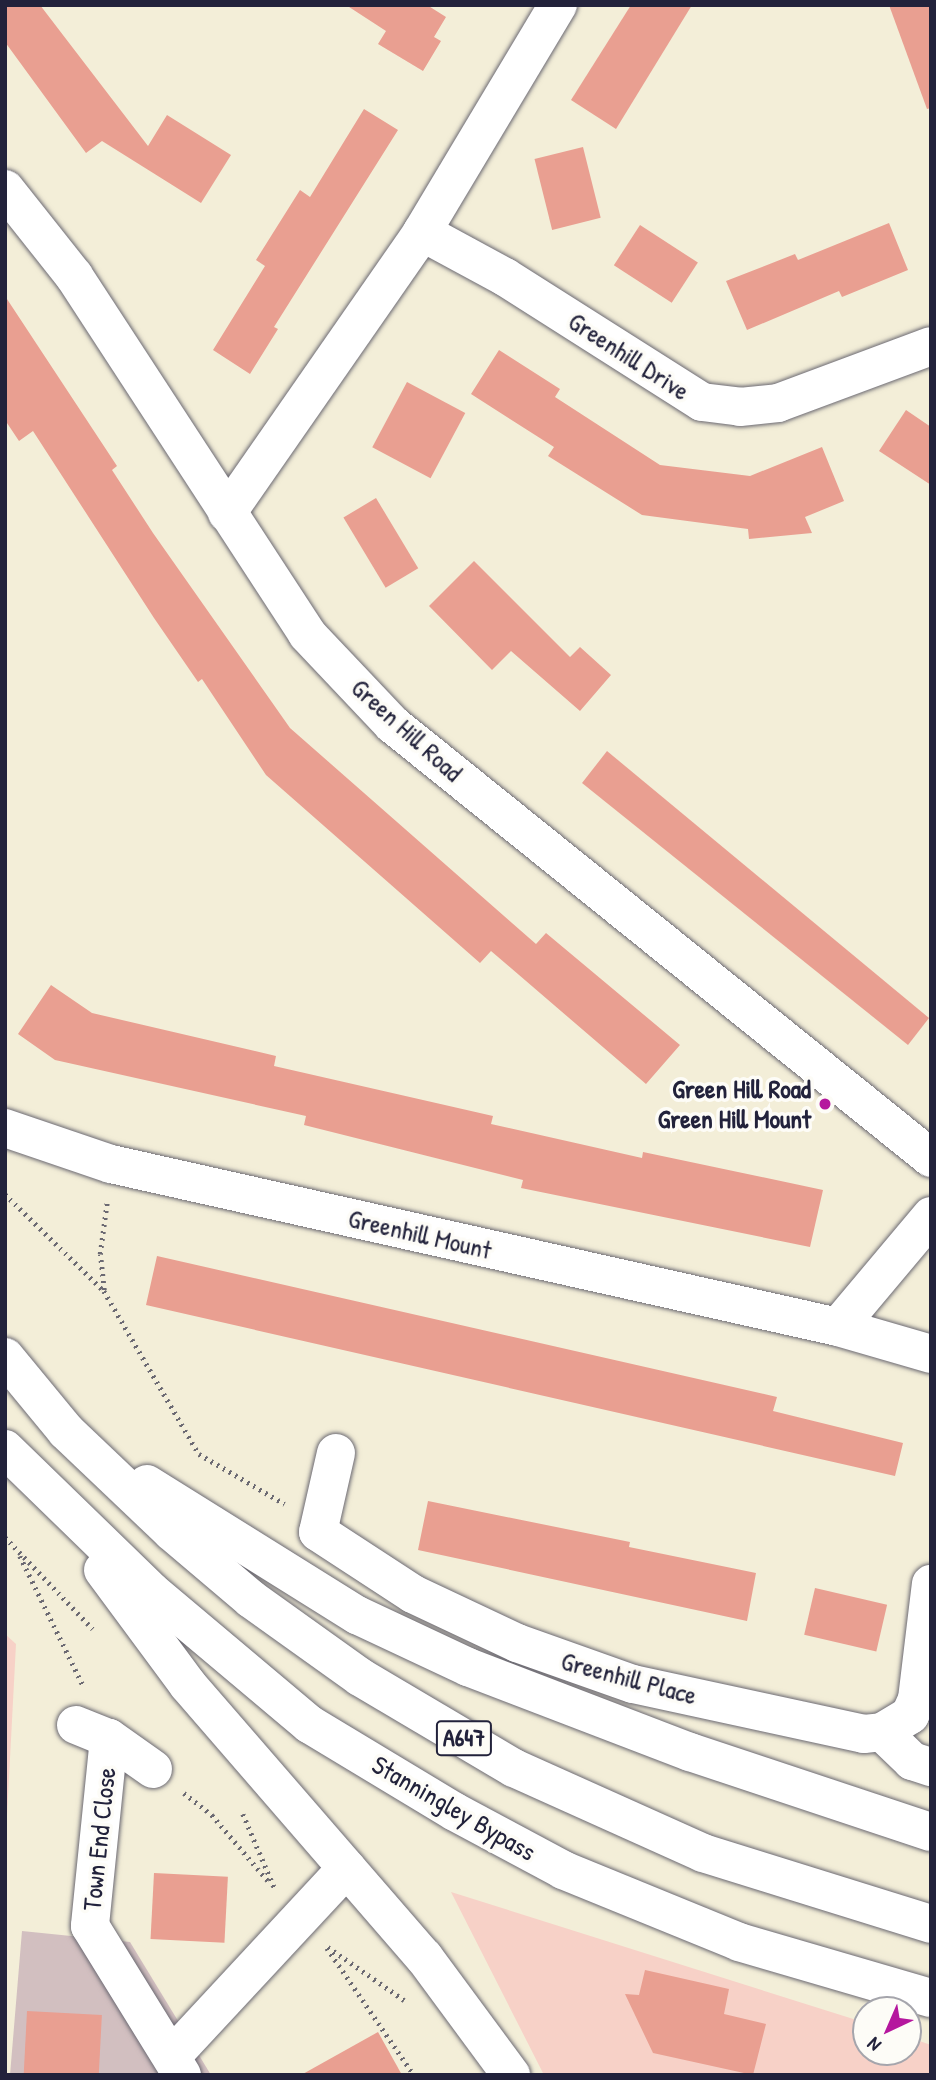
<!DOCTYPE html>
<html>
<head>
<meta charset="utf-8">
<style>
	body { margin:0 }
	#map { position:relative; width:936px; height:2080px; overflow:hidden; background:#f3eed8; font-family:"Patrick Hand",sans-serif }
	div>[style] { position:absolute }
	.built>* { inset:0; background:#f7d1c7 }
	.industrial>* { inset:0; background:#d2bfc0 }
	.building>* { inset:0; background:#e99f91; transform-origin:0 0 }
	.path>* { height:4.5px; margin-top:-2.25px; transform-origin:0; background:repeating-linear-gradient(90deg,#6b6972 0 2px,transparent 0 7px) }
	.roads { filter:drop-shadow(0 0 2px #6b6972) drop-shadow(0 0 2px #6b6972) }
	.minor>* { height:38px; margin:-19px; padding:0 19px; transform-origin:19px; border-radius:19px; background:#fff }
	.major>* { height:38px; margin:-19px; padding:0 19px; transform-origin:19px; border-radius:19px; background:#fff }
	.dots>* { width:19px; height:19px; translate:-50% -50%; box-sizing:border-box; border:4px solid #fdfcf7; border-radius:50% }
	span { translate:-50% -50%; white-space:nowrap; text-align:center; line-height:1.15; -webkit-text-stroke:7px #fdfcf7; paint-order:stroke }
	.shield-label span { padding:2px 5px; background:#fdfcf7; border:2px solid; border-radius:5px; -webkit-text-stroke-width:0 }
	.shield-label { font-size:24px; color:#22223b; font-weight:700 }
	.street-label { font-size:26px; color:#22223b }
	.poi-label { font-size:26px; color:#22223b; font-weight:700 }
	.right { translate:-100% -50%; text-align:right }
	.frame { position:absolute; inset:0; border:7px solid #22223b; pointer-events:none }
	.north { position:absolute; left:852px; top:1996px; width:70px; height:70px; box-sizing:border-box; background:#fdfcf7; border:2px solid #a5a5ac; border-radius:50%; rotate:224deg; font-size:19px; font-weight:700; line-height:28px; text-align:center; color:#22223b }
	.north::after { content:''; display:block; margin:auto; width:24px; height:32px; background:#b5179e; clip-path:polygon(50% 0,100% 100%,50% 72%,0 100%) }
</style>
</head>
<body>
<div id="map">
	<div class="built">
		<div style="clip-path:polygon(5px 1634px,16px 1644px,5px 1854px)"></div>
		<div style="clip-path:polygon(451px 1892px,866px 2023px,866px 2052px,908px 2052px,908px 2037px,931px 2045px,931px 2075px,544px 2075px)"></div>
	</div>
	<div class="industrial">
		<div style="clip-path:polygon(22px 1931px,130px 1942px,211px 2075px,10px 2075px)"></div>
	</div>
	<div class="building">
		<div style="clip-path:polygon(5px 5px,40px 5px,148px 146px,167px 115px,231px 155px,201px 203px,102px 141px,86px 153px,5px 42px)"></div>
		<div style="clip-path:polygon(346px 5px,427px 5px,446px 17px,434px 37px,441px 41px,423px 71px,378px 44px,386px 31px)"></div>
		<div style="clip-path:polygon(631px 5px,692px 5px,616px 129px,571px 100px)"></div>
		<div style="clip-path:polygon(889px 5px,931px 5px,931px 108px,927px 109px)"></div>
		<div style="clip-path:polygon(364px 109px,398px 130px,274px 327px,278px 329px,250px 374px,213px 350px,265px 266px,256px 260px,300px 190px,310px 197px)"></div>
		<div style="left:583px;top:147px;width:73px;height:50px;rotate:76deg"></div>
		<div style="clip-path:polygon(889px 223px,908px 270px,842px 297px,839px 291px,747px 330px,726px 281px,795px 254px,798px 260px)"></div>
		<div style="left:640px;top:225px;width:69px;height:48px;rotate:33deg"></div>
		<div style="clip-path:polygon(5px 296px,117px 466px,112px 470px,153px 533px,290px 728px,536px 944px,546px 933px,680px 1045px,646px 1084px,491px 951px,480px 963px,266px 775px,202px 679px,198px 682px,154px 618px,33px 431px,19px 441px,5px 420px)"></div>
		<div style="clip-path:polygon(499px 350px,560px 389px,555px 397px,660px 465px,750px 476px,822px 447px,844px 501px,805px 517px,812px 533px,749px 539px,748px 529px,642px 515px,548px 456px,554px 447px,471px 394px)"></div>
		<div style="left:407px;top:382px;width:66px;height:74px;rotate:28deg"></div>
		<div style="clip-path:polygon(906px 410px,931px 427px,931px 485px,879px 451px)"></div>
		<div style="left:376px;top:498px;width:82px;height:38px;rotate:59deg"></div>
		<div style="clip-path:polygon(474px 561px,570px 657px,580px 647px,611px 675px,580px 711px,511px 651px,492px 670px,429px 606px)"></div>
		<div style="clip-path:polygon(607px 751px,929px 1018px,908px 1045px,582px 783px)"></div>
		<div style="clip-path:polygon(51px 985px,92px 1013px,276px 1056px,274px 1066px,493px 1116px,491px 1124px,642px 1158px,643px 1152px,823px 1190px,810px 1247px,521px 1188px,523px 1180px,304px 1125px,306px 1116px,55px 1060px,18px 1034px)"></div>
		<div style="clip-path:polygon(157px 1256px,777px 1397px,773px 1411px,903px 1443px,895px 1476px,146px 1305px)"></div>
		<div style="clip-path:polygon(428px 1501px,630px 1542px,629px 1547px,756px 1573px,747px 1621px,418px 1550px)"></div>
		<div style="left:815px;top:1588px;width:74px;height:48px;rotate:13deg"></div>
		<div style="left:154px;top:1873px;width:74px;height:66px;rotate:3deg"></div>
		<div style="clip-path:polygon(645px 1970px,729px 1989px,724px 2014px,766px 2024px,753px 2075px,653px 2053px,625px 1994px,639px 1995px)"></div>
		<div style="left:27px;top:2011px;width:75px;height:64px;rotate:3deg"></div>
		<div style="clip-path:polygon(378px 2032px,402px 2075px,301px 2075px)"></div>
	</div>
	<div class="path">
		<div style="left:5px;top:1194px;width:139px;rotate:44.4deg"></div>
		<div style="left:104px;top:1291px;width:189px;rotate:59.8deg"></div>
		<div style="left:199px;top:1454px;width:99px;rotate:30.2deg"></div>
		<div style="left:104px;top:1290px;width:36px;rotate:-96deg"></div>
		<div style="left:100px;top:1254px;width:52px;rotate:-82.3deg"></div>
		<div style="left:5px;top:1537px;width:127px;rotate:46.3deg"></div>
		<div style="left:20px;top:1556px;width:146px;rotate:64deg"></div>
		<div style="left:184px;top:1793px;width:36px;rotate:38deg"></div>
		<div style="left:212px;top:1815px;width:88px;rotate:49.6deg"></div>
		<div style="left:243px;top:1814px;width:82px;rotate:66.9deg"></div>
		<div style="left:328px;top:1947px;width:93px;rotate:34.9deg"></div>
		<div style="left:327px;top:1948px;width:154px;rotate:55.6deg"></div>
	</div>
	<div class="roads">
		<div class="minor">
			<div style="left:5px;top:189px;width:111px;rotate:51.6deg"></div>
			<div style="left:74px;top:276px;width:427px;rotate:56.9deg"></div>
			<div style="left:307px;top:634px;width:124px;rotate:46.6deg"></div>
			<div style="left:392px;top:724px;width:692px;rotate:38.84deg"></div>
			<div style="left:422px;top:232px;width:94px;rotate:28.5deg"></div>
			<div style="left:505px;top:277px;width:233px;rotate:32.4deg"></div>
			<div style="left:702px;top:402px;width:38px;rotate:7deg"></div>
			<div style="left:740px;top:407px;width:38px;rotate:-6deg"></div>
			<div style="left:778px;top:403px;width:163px;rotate:-20.4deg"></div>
			<div style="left:227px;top:513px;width:342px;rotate:-55.2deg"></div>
			<div style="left:422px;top:232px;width:265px;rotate:-59.1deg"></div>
			<div style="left:5px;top:1128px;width:112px;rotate:18.8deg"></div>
			<div style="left:111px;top:1164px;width:745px;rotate:12.64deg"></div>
			<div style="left:838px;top:1327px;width:97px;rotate:16.2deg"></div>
			<div style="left:838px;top:1327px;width:145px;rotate:-50deg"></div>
			<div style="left:336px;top:1453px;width:81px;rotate:102.8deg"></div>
			<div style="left:318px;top:1532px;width:113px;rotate:33.1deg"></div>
			<div style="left:413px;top:1594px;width:115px;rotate:25.2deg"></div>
			<div style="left:517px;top:1643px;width:123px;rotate:19.5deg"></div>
			<div style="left:633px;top:1684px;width:236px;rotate:12.2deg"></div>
			<div style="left:864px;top:1734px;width:18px;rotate:-6deg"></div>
			<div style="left:882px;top:1732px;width:33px;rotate:-31deg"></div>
			<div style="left:910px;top:1715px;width:17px;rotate:-66deg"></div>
			<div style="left:917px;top:1699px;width:116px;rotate:-83.1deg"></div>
			<div style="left:76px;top:1725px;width:35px;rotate:22deg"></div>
			<div style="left:882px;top:1732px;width:42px;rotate:44deg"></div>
			<div style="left:912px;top:1761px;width:20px;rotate:18deg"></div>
			<div style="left:153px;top:1769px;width:54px;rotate:-144.8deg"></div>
			<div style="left:109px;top:1738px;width:189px;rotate:95.8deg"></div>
			<div style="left:90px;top:1926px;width:175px;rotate:58.3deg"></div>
			<div style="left:173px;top:2055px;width:255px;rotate:-47.1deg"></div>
		</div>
		<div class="major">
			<div style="left:5px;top:1357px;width:96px;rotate:50.5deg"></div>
			<div style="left:66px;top:1431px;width:146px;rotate:43.6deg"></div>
			<div style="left:172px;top:1532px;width:104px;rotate:40.3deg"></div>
			<div style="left:251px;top:1599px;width:134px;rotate:35.6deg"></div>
			<div style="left:360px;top:1677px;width:179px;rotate:30.6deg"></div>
			<div style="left:514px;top:1768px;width:207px;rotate:24.2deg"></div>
			<div style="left:703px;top:1853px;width:239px;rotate:17.3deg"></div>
			<div style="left:5px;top:1449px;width:204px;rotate:44.2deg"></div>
			<div style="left:151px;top:1591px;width:207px;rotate:40.1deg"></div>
			<div style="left:309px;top:1724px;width:170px;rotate:31.1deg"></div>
			<div style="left:455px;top:1812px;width:123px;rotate:28.2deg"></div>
			<div style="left:563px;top:1870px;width:190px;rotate:22.2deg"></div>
			<div style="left:739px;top:1942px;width:200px;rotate:16.3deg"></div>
			<div style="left:147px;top:1484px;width:248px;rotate:32deg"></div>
			<div style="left:357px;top:1615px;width:123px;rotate:25.1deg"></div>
			<div style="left:468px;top:1667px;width:238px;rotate:21deg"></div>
			<div style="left:690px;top:1752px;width:254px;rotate:18.4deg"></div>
			<div style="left:103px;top:1570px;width:143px;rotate:53.5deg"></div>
			<div style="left:188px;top:1685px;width:360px;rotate:49.1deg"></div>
			<div style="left:424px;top:1957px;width:147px;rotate:53.6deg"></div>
		</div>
	</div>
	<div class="dots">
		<div style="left:825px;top:1104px;background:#b5179e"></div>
	</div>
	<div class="shield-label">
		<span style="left:464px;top:1738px">A647</span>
	</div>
	<div class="street-label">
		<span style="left:629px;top:356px;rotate:33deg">Greenhill Drive</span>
		<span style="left:407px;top:730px;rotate:42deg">Green Hill Road</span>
		<span style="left:420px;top:1234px;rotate:13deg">Greenhill Mount</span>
		<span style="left:629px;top:1678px;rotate:15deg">Greenhill Place</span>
		<span style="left:454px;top:1808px;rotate:30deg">Stanningley Bypass</span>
		<span style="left:99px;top:1839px;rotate:-84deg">Town End Close</span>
	</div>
	<div class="poi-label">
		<span class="right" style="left:811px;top:1104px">Green Hill Road<br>Green Hill Mount</span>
	</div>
	<div class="frame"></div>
	<div class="north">N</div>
</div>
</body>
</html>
